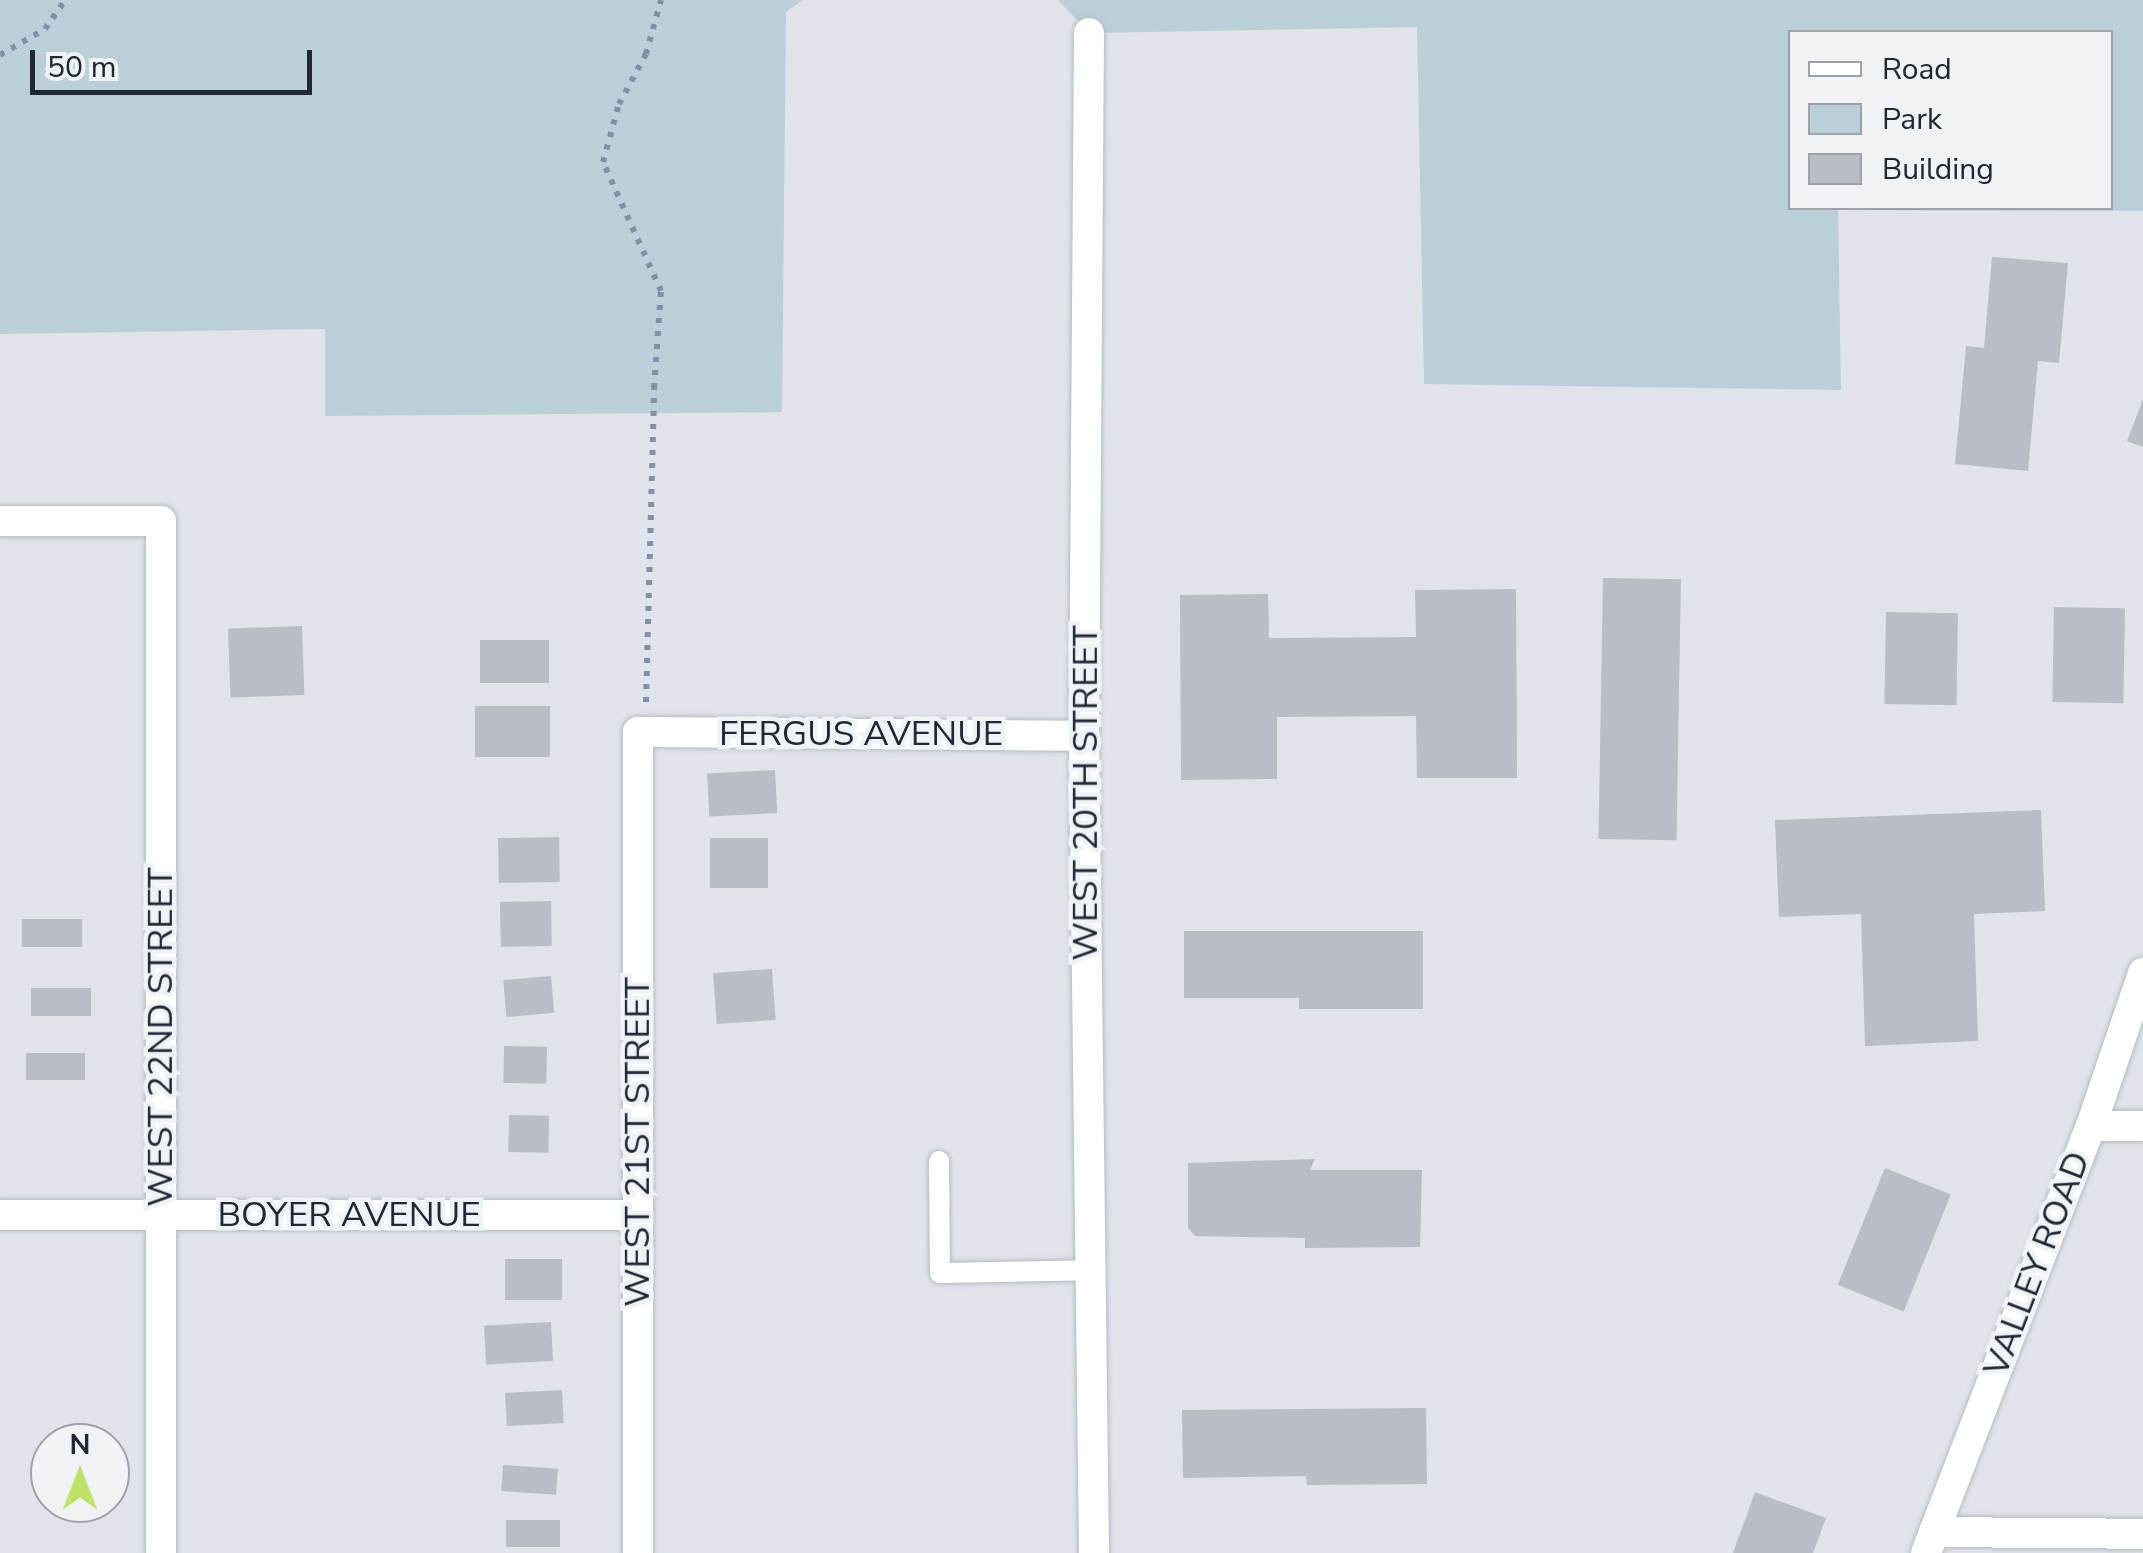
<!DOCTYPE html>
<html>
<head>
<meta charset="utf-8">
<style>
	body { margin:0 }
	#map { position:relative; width:2143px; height:1553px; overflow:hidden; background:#e0e3e9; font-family:"Nunito Sans",sans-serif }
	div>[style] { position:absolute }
	.green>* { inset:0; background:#bbcfd8 }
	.building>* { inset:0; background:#b8bdc6; transform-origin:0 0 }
	.path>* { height:6px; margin-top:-3px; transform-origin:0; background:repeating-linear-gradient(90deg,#848ea9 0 5px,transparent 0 13px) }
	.roads { filter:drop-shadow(0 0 2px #b4bbc7) drop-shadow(0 0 2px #b4bbc7) }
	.lane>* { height:20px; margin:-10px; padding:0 10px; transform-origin:10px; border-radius:10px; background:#fff }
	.street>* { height:30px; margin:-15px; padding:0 15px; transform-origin:15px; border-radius:15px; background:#fff }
	.secondary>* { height:30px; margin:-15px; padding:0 15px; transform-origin:15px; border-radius:15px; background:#fff }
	span { translate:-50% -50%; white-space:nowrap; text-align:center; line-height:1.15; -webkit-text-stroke:9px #f0f3f6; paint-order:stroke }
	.street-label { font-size:35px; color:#222737 }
	.legend { position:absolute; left:1788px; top:30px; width:325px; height:180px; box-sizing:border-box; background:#f0f3f6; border:2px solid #9ea1aa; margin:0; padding:12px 18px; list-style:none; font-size:30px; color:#222737 }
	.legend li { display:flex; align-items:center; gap:20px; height:50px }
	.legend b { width:50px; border:2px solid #9ea1aa }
	.north { position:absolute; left:30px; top:1423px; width:100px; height:100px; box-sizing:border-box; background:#f0f3f6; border:2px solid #9ea1aa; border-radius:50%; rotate:0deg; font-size:28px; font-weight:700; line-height:40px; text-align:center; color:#222737 }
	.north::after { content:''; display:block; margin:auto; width:35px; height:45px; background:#bfe165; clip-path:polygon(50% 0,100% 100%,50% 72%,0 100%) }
	.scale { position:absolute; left:30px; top:50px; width:282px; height:45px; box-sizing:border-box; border:5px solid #222737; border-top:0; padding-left:12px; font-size:30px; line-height:35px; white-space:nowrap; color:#222737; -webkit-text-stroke:8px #f0f3f6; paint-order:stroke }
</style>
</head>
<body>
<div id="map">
	<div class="green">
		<div style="clip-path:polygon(0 0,803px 0,786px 12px,782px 412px,325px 416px,325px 329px,0 334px)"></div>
		<div style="clip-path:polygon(evenodd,1058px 0,2143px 0,2143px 211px,1838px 210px,1841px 390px,1424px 384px,1417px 27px,1089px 33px,1058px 0,1790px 32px,2110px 32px,2110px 208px,1790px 208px,1790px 32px)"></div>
	</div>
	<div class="building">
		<div style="clip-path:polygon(1992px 257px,2068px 263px,2059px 363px,2038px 361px,2028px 471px,1955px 464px,1966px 346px,1984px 348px)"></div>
		<div style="clip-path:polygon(2143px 399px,2143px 447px,2127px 441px)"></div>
		<div style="left:1603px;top:578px;width:78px;height:261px;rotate:1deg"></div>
		<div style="clip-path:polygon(1516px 589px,1517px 778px,1417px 778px,1416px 716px,1277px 717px,1277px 779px,1181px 780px,1180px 595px,1268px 594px,1269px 638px,1416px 637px,1415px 590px)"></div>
		<div style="left:2054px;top:607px;width:71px;height:95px;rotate:1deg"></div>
		<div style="left:1886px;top:612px;width:72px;height:92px;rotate:1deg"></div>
		<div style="left:302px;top:626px;width:69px;height:74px;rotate:88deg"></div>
		<div style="left:480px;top:640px;width:69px;height:43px"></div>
		<div style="left:475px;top:706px;width:75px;height:51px"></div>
		<div style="left:775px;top:770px;width:43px;height:68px;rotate:87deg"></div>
		<div style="clip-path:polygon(2041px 810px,2045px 911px,1974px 914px,1978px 1041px,1865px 1046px,1861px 914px,1779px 917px,1775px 820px)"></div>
		<div style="left:559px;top:837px;width:45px;height:61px;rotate:89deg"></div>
		<div style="left:710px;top:838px;width:58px;height:50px"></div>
		<div style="left:551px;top:901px;width:45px;height:51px;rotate:89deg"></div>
		<div style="left:82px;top:919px;width:28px;height:60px;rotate:90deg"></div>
		<div style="clip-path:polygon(1184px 931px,1423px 931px,1423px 1009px,1299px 1009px,1299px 998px,1184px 998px)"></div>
		<div style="left:772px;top:969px;width:51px;height:59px;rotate:86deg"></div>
		<div style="left:551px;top:976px;width:37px;height:48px;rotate:85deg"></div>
		<div style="left:91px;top:988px;width:28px;height:60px;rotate:90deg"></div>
		<div style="left:504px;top:1046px;width:43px;height:37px;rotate:1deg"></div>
		<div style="left:85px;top:1053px;width:27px;height:59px;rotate:90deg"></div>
		<div style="left:509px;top:1115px;width:40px;height:37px;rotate:1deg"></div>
		<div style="clip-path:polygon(1315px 1159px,1310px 1170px,1422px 1170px,1420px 1247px,1305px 1248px,1305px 1238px,1195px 1236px,1188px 1228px,1188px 1163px)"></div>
		<div style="left:1885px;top:1168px;width:71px;height:126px;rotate:22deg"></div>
		<div style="left:505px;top:1259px;width:57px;height:41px"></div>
		<div style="left:551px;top:1322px;width:39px;height:67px;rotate:87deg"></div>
		<div style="left:562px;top:1390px;width:33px;height:57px;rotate:87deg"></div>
		<div style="clip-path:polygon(1426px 1408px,1427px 1484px,1307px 1485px,1306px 1476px,1183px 1478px,1182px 1410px)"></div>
		<div style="left:503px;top:1465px;width:55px;height:26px;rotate:4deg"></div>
		<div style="clip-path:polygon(1755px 1492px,1826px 1518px,1813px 1553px,1733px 1553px)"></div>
		<div style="left:506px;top:1520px;width:54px;height:27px"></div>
	</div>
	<div class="path">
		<div style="left:0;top:55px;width:52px;rotate:-30deg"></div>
		<div style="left:45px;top:29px;width:35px;rotate:-55deg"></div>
		<div style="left:646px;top:702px;width:314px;rotate:-88.5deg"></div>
		<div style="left:654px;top:388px;width:97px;rotate:-85.9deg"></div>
		<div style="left:661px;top:291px;width:141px;rotate:-114.2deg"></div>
		<div style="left:603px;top:162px;width:60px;rotate:-74.6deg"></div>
		<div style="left:619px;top:104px;width:57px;rotate:-61.6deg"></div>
		<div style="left:646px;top:54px;width:56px;rotate:-74.5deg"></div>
	</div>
	<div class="roads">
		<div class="lane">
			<div style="left:939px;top:1161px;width:112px;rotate:89.5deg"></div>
			<div style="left:940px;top:1273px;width:151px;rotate:-1.1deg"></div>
		</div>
		<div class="street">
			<div style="left:1089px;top:33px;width:703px;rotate:90.41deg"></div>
			<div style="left:1084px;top:736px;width:817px;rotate:89.3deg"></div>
			<div style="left:0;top:521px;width:161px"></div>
			<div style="left:161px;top:521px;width:1032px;rotate:90deg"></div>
			<div style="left:2091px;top:1126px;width:52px"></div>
			<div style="left:0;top:1215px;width:638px"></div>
			<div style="left:1934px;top:1532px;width:209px;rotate:0.5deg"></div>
			<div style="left:638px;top:1553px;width:821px;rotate:-90deg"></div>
			<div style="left:638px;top:732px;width:446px;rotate:0.5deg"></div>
		</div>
		<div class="secondary">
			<div style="left:1926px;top:1553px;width:458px;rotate:-68.9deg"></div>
			<div style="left:2091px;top:1126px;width:162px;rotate:-71.2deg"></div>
		</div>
	</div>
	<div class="street-label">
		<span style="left:861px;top:734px">FERGUS AVENUE</span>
		<span style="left:1086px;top:793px;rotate:-90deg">WEST 20TH STREET</span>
		<span style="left:161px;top:1037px;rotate:-90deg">WEST 22ND STREET</span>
		<span style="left:638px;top:1142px;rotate:-90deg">WEST 21ST STREET</span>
		<span style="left:349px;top:1215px">BOYER AVENUE</span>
		<span style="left:2037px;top:1264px;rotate:-69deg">VALLEY ROAD</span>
	</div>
	<ul class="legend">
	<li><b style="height:12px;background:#fff"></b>Road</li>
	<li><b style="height:28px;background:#bbcfd8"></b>Park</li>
	<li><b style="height:28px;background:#b8bdc6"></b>Building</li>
	</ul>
	<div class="north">N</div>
	<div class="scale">50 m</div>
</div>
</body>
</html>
